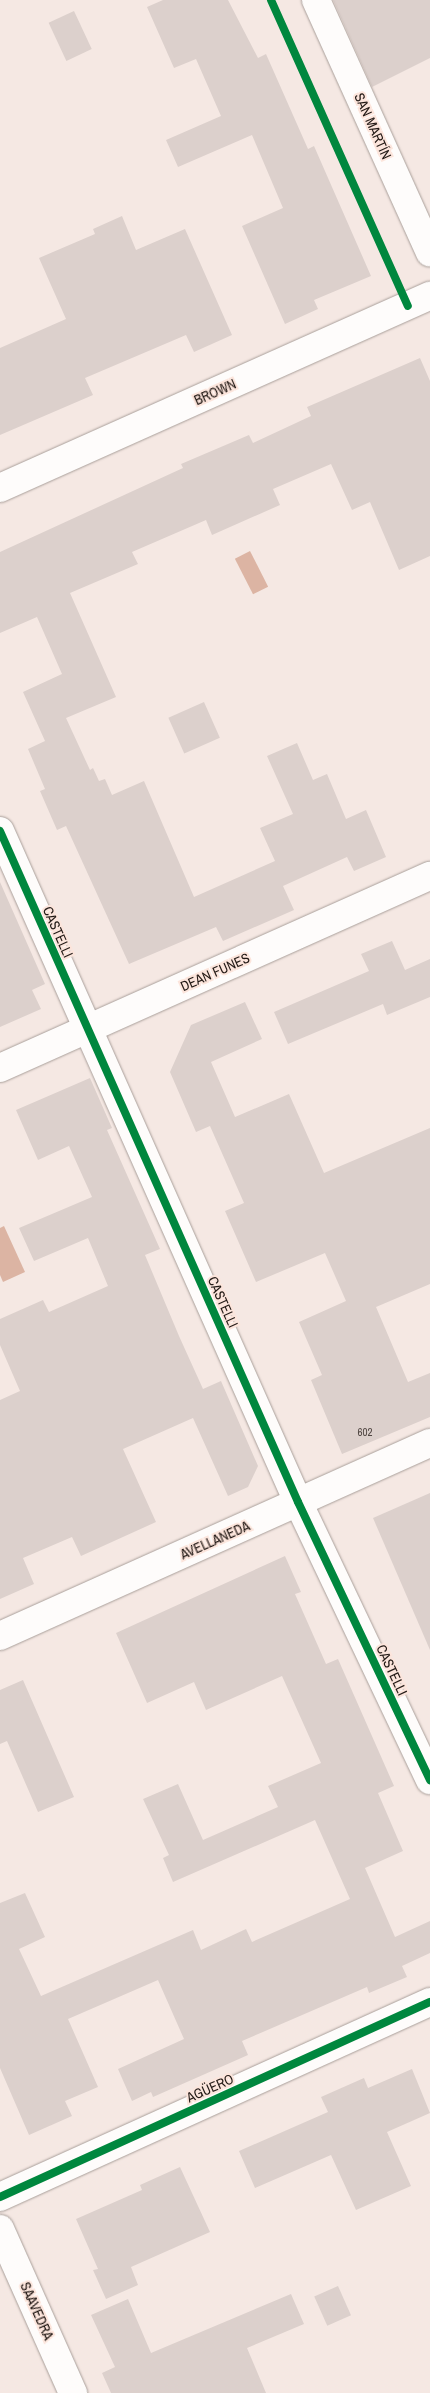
<!DOCTYPE html>
<html>
<head>
<meta charset="utf-8">
<style>
	body { margin:0 }
	#map { position:relative; width:430px; height:2393px; overflow:hidden; background:#f5e8e3; font-family:"Archivo Narrow",sans-serif }
	div>[style] { position:absolute }
	.water>* { inset:0; background:#dcb4a3; transform-origin:0 0 }
	.building>* { inset:0; background:#dcd0cc; transform-origin:0 0 }
	.roads { filter:drop-shadow(0 0 1px #a99f9a) drop-shadow(0 0 1px #a99f9a) }
	.minor>* { height:28px; margin:-14px; padding:0 14px; transform-origin:14px; border-radius:14px; background:#fefcfb }
	.cycleway>* { height:8px; margin:-4px; padding:0 4px; transform-origin:4px; border-radius:4px; background:#00873e }
	span { translate:-50% -50%; white-space:nowrap; text-align:center; line-height:1.15; -webkit-text-stroke:4px #fce5dc; paint-order:stroke }
	.number-label { font-size:11px; color:#514743 }
	.number-label span { -webkit-text-stroke-width:0 }
	.street-label { font-size:14px; color:#211814 }
</style>
</head>
<body>
<div id="map">
	<div class="water">
		<div style="left:250px;top:551px;width:40px;height:17px;rotate:63deg"></div>
		<div style="clip-path:polygon(4px 1226px,25px 1272px,3px 1282px,0 1275px,0 1228px)"></div>
	</div>
	<div class="building">
		<div style="clip-path:polygon(163px 0,228px 0,258px 58px,266px 54px,308px 149px,314px 146px,371px 276px,314px 300px,318px 309px,285px 324px,242px 226px,283px 208px,252px 135px,178px 167px,166px 140px,221px 116px,196px 59px,174px 68px,147px 7px)"></div>
		<div style="clip-path:polygon(333px 0,430px 0,430px 58px,372px 87px)"></div>
		<div style="left:74px;top:11px;width:42px;height:28px;rotate:65deg"></div>
		<div style="clip-path:polygon(122px 216px,136px 250px,185px 229px,232px 335px,194px 352px,186px 335px,85px 378px,93px 395px,0 435px,0 348px,66px 319px,39px 258px,95px 234px,93px 229px)"></div>
		<div style="clip-path:polygon(420px 358px,430px 381px,430px 556px,399px 570px,370px 502px,352px 510px,331px 464px,273px 489px,280px 505px,212px 535px,206px 520px,132px 552px,138px 564px,70px 593px,116px 697px,66px 718px,90px 770px,93px 768px,99px 781px,105px 779px,112px 795px,144px 781px,194px 897px,275px 861px,260px 828px,293px 814px,267px 756px,297px 743px,313px 780px,327px 774px,346px 819px,366px 810px,386px 857px,354px 871px,347px 857px,283px 886px,294px 910px,223px 941px,216px 927px,129px 964px,66px 826px,57px 830px,40px 791px,45px 789px,28px 749px,45px 741px,23px 692px,62px 674px,37px 617px,0 633px,0 552px,183px 468px,181px 464px,249px 435px,253px 443px,311px 416px,307px 407px)"></div>
		<div style="left:204px;top:702px;width:39px;height:39px;rotate:66deg"></div>
		<div style="clip-path:polygon(0 882px,45px 984px,32px 990px,41px 1009px,0 1027px)"></div>
		<div style="clip-path:polygon(392px 941px,405px 970px,430px 959px,430px 997px,387px 1015px,383px 1004px,288px 1044px,274px 1012px,369px 971px,361px 954px)"></div>
		<div style="clip-path:polygon(245px 1002px,262px 1039px,211px 1062px,235px 1117px,289px 1094px,324px 1173px,430px 1128px,430px 1284px,376px 1307px,408px 1382px,430px 1373px,430px 1417px,342px 1454px,311px 1380px,322px 1375px,299px 1322px,346px 1301px,325px 1253px,256px 1282px,225px 1211px,244px 1203px,210px 1126px,196px 1132px,170px 1072px,191px 1025px)"></div>
		<div style="clip-path:polygon(90px 1078px,112px 1128px,107px 1130px,160px 1249px,145px 1255px,179px 1336px,203px 1389px,221px 1381px,258px 1466px,248px 1487px,228px 1496px,193px 1418px,123px 1449px,156px 1522px,81px 1556px,72px 1537px,23px 1558px,34px 1584px,0 1599px,0 1400px,20px 1391px,0 1345px,0 1319px,43px 1300px,49px 1312px,108px 1286px,88px 1238px,34px 1261px,19px 1228px,92px 1197px,69px 1146px,38px 1160px,16px 1110px)"></div>
		<div style="clip-path:polygon(430px 1493px,430px 1650px,373px 1518px)"></div>
		<div style="clip-path:polygon(285px 1556px,301px 1592px,295px 1594px,326px 1664px,338px 1659px,394px 1786px,378px 1793px,403px 1851px,365px 1868px,395px 1937px,430px 1921px,430px 1953px,402px 1966px,407px 1977px,369px 1993px,367px 1987px,242px 2041px,248px 2055px,153px 2097px,151px 2092px,132px 2101px,118px 2069px,184px 2039px,158px 1980px,68px 2019px,98px 2087px,65px 2101px,72px 2116px,29px 2135px,0 2068px,0 1903px,25px 1893px,45px 1937px,19px 1949px,41px 1996px,193px 1930px,201px 1950px,246px 1929px,252px 1942px,350px 1899px,315px 1820px,173px 1882px,163px 1858px,169px 1855px,143px 1799px,178px 1784px,203px 1840px,278px 1807px,268px 1786px,321px 1763px,282px 1676px,206px 1710px,194px 1682px,147px 1703px,116px 1633px)"></div>
		<div style="clip-path:polygon(23px 1680px,74px 1797px,38px 1812px,7px 1741px,0 1744px,0 1690px)"></div>
		<div style="clip-path:polygon(412px 2069px,430px 2113px,387px 2132px,411px 2186px,356px 2210px,331px 2155px,255px 2188px,239px 2151px,328px 2112px,321px 2097px,364px 2078px,368px 2088px)"></div>
		<div style="clip-path:polygon(180px 2167px,210px 2232px,131px 2267px,138px 2285px,106px 2299px,93px 2270px,98px 2269px,76px 2219px,142px 2190px,140px 2185px)"></div>
		<div style="left:338px;top:2286px;width:32px;height:26px;rotate:66deg"></div>
		<div style="clip-path:polygon(291px 2294px,304px 2324px,247px 2348px,266px 2393px,111px 2393px,102px 2373px,115px 2367px,91px 2315px,128px 2299px,151px 2353px)"></div>
	</div>
	<div class="roads">
		<div class="minor">
			<div style="left:316px;top:0;width:277px;rotate:65.7deg"></div>
			<div style="left:0;top:488px;width:471px;rotate:-24.1deg"></div>
			<div style="left:0;top:831px;width:734px;rotate:66.05deg"></div>
			<div style="left:298px;top:1502px;width:308px;rotate:64.6deg"></div>
			<div style="left:0;top:1068px;width:471px;rotate:-24.1deg"></div>
			<div style="left:0;top:1636px;width:471px;rotate:-24.2deg"></div>
			<div style="left:0;top:2197px;width:472px;rotate:-24.4deg"></div>
			<div style="left:0;top:2229px;width:180px;rotate:66deg"></div>
		</div>
	</div>
	<div class="cycleway">
		<div style="left:271px;top:0;width:335px;rotate:65.9deg"></div>
		<div style="left:0;top:831px;width:734px;rotate:66.05deg"></div>
		<div style="left:298px;top:1502px;width:308px;rotate:64.6deg"></div>
		<div style="left:0;top:2197px;width:472px;rotate:-24.4deg"></div>
	</div>
	<div class="number-label">
		<span style="left:365px;top:1432px">602</span>
	</div>
	<div class="street-label">
		<span style="left:373px;top:126px;rotate:66deg">SAN MARTÍN</span>
		<span style="left:215px;top:392px;rotate:-24deg">BROWN</span>
		<span style="left:58px;top:932px;rotate:66deg">CASTELLI</span>
		<span style="left:215px;top:972px;rotate:-24deg">DEAN FUNES</span>
		<span style="left:223px;top:1302px;rotate:66deg">CASTELLI</span>
		<span style="left:215px;top:1540px;rotate:-24deg">AVELLANEDA</span>
		<span style="left:392px;top:1670px;rotate:65deg">CASTELLI</span>
		<span style="left:210px;top:2088px;rotate:-24deg">AGÜERO</span>
		<span style="left:37px;top:2311px;rotate:66deg">SAAVEDRA</span>
	</div>
</div>
</body>
</html>
